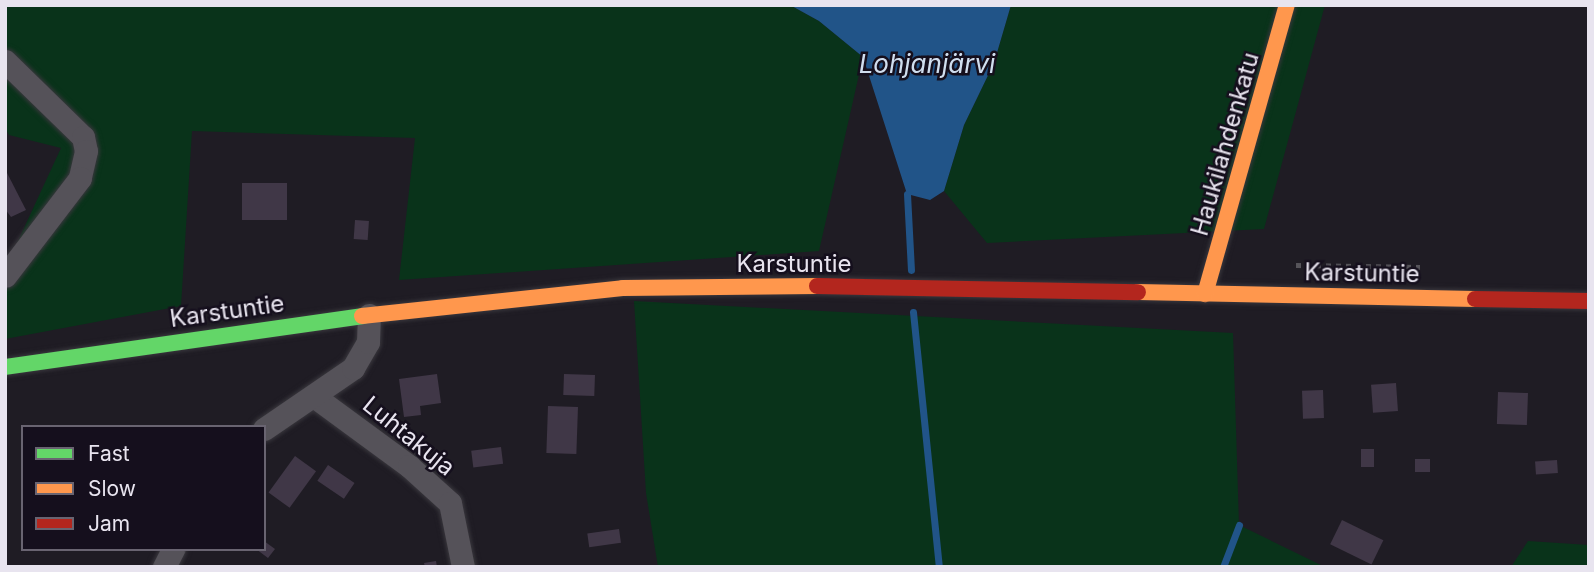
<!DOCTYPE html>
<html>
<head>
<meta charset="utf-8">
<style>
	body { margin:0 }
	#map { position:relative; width:1594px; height:572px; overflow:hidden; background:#1f1c24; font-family:Inter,sans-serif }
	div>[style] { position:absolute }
	.green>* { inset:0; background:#09331a }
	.water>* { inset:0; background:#215488 }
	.stream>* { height:7px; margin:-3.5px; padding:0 3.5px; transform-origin:3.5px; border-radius:3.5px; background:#215488 }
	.building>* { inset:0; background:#403747; transform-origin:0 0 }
	.path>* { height:4.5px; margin-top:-2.25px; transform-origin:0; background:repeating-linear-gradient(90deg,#56545a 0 5px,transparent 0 10px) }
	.roads { filter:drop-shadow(0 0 2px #39373d) drop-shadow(0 0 2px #39373d) }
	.street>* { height:23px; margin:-11.5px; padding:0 11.5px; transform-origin:11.5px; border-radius:11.5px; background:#555259 }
	.fast>* { height:16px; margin:-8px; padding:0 8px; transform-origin:8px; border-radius:8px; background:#63d668 }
	.slow>* { height:16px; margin:-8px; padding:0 8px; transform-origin:8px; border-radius:8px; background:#ff974d }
	.jam>* { height:16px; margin:-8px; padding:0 8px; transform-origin:8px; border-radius:8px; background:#b3261e }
	span { translate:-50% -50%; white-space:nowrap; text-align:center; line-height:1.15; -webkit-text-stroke:5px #150f1d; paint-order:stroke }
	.street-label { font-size:24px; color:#e8e4ef }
	.water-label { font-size:26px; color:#d0deef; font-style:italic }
	.frame { position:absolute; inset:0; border:7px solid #e8e4ef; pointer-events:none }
	.legend { position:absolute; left:21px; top:425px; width:245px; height:126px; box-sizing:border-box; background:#150f1d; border:2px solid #696471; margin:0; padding:9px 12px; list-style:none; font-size:21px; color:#e8e4ef }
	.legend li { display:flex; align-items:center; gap:14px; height:35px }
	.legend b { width:35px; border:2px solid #696471 }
</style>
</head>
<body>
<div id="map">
	<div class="green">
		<div style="clip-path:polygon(5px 5px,790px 5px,819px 21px,863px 57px,819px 251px,399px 280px,415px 138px,192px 131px,181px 306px,5px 339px,5px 269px,61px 148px,9px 135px,5px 128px)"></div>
		<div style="clip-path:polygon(1011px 5px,1325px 5px,1264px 229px,987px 243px,944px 191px,964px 125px,994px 63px)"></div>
		<div style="clip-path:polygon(634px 301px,1233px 333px,1239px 525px,1325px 567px,658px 567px,646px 493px)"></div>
		<div style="clip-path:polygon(1528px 541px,1589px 545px,1589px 567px,1511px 567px)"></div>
	</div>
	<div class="water">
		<div style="clip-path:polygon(790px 5px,1011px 5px,994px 63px,964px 125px,944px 191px,930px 200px,907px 194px,863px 57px,819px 21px)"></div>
	</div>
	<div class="stream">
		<div style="left:907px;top:194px;width:76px;rotate:87deg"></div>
		<div style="left:913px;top:312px;width:256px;rotate:84.2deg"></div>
		<div style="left:1223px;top:567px;width:45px;rotate:-69.1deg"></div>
	</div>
	<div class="building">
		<div style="clip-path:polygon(5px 169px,26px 210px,11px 217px,5px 209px)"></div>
		<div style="left:242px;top:183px;width:45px;height:37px"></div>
		<div style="left:355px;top:220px;width:14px;height:19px;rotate:4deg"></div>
		<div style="clip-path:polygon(437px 374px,441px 403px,420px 406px,421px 415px,404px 417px,399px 379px)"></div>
		<div style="left:564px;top:374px;width:31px;height:21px;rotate:2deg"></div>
		<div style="left:1396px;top:383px;width:28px;height:25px;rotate:86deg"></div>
		<div style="left:1323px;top:390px;width:28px;height:21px;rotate:88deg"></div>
		<div style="left:1498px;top:392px;width:30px;height:32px;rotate:2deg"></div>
		<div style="left:548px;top:406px;width:30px;height:47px;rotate:2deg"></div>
		<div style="left:501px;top:447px;width:17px;height:30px;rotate:83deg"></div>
		<div style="left:1361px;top:449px;width:13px;height:18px"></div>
		<div style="left:295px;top:456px;width:26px;height:45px;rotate:36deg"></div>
		<div style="left:1430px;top:459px;width:13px;height:15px;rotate:90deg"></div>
		<div style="left:1557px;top:460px;width:13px;height:22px;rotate:86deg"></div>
		<div style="left:328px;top:465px;width:32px;height:19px;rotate:34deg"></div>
		<div style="left:1342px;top:520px;width:46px;height:27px;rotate:26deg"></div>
		<div style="left:619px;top:529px;width:14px;height:32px;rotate:82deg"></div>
		<div style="clip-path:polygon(264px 541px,275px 549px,268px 558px,256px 549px,264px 549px)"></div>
		<div style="clip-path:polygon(436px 561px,437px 567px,425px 567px,424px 563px)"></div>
	</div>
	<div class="path">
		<div style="left:1296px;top:265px;width:124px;rotate:0.9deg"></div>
	</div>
	<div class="roads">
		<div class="street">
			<div style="left:5px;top:61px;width:109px;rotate:44.3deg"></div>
			<div style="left:83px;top:137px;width:14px;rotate:78deg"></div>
			<div style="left:86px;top:151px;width:28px;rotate:103deg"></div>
			<div style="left:80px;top:178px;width:123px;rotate:127.4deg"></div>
			<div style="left:315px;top:397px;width:117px;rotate:36.3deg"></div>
			<div style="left:409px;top:466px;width:55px;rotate:42.1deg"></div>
			<div style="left:450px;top:503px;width:65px;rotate:78.5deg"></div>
			<div style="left:264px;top:429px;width:108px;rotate:-34.4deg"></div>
			<div style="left:353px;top:368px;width:30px;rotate:-60deg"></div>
			<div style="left:368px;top:342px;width:27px;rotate:-88deg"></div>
			<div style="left:164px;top:567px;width:20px;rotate:-63deg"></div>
		</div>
		<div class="fast">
			<div style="left:5px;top:367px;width:361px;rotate:-8.1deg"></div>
		</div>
		<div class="slow">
			<div style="left:1138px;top:292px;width:337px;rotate:1.2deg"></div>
			<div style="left:1205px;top:294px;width:300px;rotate:-74.2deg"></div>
			<div style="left:362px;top:316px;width:262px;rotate:-6.1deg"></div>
			<div style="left:623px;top:288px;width:194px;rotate:-0.6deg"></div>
		</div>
		<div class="jam">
			<div style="left:817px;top:286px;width:321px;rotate:1.1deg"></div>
			<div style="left:1475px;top:299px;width:114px;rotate:1deg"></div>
		</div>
	</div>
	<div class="street-label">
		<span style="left:1225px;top:144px;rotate:-74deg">Haukilahdenkatu</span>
		<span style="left:794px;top:264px">Karstuntie</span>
		<span style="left:1362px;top:273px;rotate:1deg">Karstuntie</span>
		<span style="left:227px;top:311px;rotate:-8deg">Karstuntie</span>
		<span style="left:409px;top:436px;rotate:39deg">Luhtakuja</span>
	</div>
	<div class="water-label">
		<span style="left:927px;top:64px">Lohjanjärvi</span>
	</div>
	<div class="frame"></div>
	<ul class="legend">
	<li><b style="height:9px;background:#63d668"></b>Fast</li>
	<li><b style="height:9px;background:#ff974d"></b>Slow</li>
	<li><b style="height:9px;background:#b3261e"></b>Jam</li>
	</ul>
</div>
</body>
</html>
